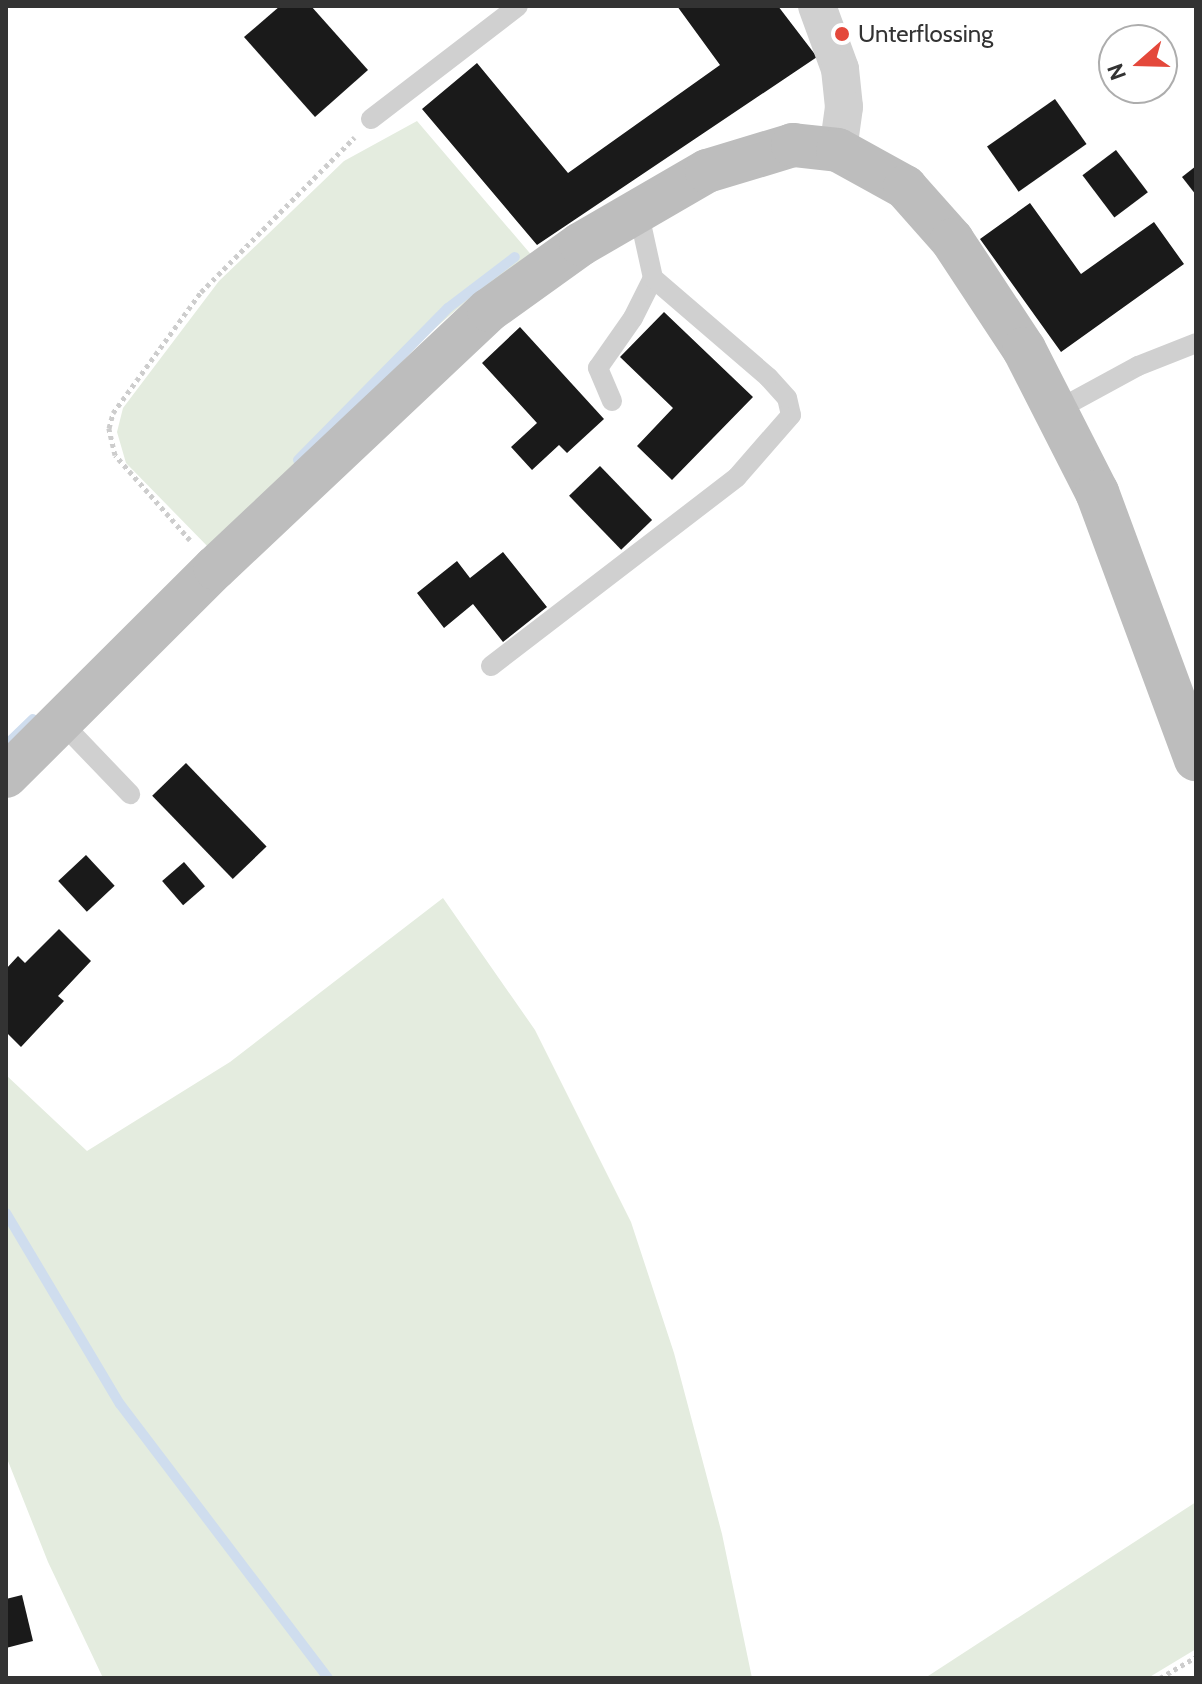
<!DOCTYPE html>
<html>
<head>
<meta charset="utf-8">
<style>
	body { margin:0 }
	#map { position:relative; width:1202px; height:1684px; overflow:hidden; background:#fff; font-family:Cabin,sans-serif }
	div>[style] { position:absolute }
	.green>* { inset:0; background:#e4ecdf }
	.stream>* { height:10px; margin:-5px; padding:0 5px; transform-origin:5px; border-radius:5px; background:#cfddee }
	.building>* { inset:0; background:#1a1a1a; transform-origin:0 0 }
	.path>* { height:5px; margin-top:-2.5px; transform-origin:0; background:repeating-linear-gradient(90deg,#cdcdcd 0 4px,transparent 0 8px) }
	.lane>* { height:20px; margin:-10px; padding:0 10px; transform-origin:10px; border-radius:10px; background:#d0d0d0 }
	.street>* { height:38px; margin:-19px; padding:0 19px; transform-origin:19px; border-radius:19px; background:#d0d0d0 }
	.secondary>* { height:44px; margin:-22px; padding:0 22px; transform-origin:22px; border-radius:22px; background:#bdbdbd }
	.dots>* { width:22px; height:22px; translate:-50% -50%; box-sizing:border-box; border:4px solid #fff; border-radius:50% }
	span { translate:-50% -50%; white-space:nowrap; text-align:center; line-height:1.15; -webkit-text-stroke:8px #fff; paint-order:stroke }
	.poi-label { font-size:24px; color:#333 }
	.left { translate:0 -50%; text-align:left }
	.frame { position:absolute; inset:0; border:8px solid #333; pointer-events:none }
	.north { position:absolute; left:1098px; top:24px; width:80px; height:80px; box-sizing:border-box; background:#fff; border:2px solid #adadad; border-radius:50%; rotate:250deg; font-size:22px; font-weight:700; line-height:32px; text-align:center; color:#333 }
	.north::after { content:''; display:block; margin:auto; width:28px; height:36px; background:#e4483b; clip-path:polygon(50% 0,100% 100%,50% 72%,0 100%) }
</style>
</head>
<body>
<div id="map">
	<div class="green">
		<div style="clip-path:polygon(417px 121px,534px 258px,471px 297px,426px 336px,213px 552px,126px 463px,117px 432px,123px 408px,219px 281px,344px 161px)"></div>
		<div style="clip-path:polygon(443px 898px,535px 1030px,631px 1222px,674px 1353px,722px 1534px,752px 1678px,103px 1678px,48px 1562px,6px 1456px,6px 1075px,87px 1151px,230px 1062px)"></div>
		<div style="clip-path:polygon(1196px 1502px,1196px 1649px,1148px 1678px,925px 1678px)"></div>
	</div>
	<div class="stream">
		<div style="left:298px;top:460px;width:214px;rotate:-45.4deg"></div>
		<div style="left:448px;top:308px;width:84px;rotate:-37.3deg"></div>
		<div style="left:7px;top:744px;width:36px;rotate:-44deg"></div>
		<div style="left:6px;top:1213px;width:222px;rotate:59.2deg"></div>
		<div style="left:120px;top:1404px;width:344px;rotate:52.8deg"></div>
	</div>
	<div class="building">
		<div style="clip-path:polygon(280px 6px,311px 6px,368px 70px,315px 117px,244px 37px)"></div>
		<div style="clip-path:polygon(677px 6px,778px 6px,817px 57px,537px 245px,422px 109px,477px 63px,568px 173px,720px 65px)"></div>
		<div style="left:1055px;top:99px;width:55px;height:83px;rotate:55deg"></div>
		<div style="left:1116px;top:150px;width:53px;height:42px;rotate:53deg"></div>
		<div style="clip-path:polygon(1196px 166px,1196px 195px,1182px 177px)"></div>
		<div style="clip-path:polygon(1030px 203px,1081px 274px,1154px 222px,1184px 264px,1061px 352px,980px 239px)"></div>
		<div style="clip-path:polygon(664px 312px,753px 397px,672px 480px,637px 446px,673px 408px,620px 357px)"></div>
		<div style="clip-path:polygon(520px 327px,604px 419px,567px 453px,559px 445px,532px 470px,511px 447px,537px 423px,482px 363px)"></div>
		<div style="left:600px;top:466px;width:75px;height:43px;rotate:46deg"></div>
		<div style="clip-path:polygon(503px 552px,547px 607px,503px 642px,473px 604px,444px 628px,417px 593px,457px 561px,470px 578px)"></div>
		<div style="left:186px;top:763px;width:116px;height:47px;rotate:46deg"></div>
		<div style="left:86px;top:855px;width:42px;height:38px;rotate:47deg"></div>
		<div style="left:184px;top:862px;width:32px;height:29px;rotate:49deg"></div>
		<div style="clip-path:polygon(59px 929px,91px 961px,58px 996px,64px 1001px,21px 1047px,6px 1032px,6px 969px,18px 956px,25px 963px)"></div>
		<div style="clip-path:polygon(22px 1595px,33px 1641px,6px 1648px,6px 1599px)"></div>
	</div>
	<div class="path">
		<div style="left:190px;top:540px;width:113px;rotate:-131.4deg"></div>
		<div style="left:115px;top:455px;width:28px;rotate:-103deg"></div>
		<div style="left:109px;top:428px;width:16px;rotate:-75deg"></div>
		<div style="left:113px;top:413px;width:150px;rotate:-54deg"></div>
		<div style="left:201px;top:292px;width:218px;rotate:-45.2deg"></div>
		<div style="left:1160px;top:1678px;width:42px;rotate:-30.3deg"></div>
	</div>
	<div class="lane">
		<div style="left:371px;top:119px;width:185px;rotate:-37.5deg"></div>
		<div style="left:612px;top:401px;width:36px;rotate:-113deg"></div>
		<div style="left:598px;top:368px;width:61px;rotate:-55deg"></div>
		<div style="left:633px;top:318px;width:45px;rotate:-63.4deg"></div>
		<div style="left:653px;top:278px;width:70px;rotate:-102.4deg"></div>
		<div style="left:1059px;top:409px;width:90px;rotate:-28.6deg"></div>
		<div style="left:1138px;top:366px;width:62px;rotate:-21.6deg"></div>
		<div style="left:491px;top:666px;width:310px;rotate:-37.5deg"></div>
		<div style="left:737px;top:477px;width:82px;rotate:-48.9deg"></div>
		<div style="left:791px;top:415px;width:17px;rotate:-103deg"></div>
		<div style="left:787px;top:398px;width:28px;rotate:-132deg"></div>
		<div style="left:768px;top:377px;width:152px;rotate:-139.3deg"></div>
		<div style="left:61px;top:722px;width:100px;rotate:46.2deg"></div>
	</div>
	<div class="street">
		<div style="left:817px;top:6px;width:67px;rotate:69.9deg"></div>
		<div style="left:840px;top:69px;width:38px;rotate:84deg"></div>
		<div style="left:844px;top:107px;width:43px;rotate:97.9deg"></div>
	</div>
	<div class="secondary">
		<div style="left:6px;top:776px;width:295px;rotate:-44.9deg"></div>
		<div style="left:215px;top:568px;width:376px;rotate:-43.3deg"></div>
		<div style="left:489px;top:310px;width:113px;rotate:-35.7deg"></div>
		<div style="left:581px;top:244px;width:146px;rotate:-30.1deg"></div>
		<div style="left:707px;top:171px;width:90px;rotate:-16.8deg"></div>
		<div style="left:793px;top:145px;width:45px;rotate:6.3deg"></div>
		<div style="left:838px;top:150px;width:77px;rotate:28.9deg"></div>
		<div style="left:905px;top:187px;width:71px;rotate:48.4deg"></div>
		<div style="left:952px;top:240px;width:131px;rotate:56.6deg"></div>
		<div style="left:1024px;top:349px;width:161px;rotate:63deg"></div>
		<div style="left:1097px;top:492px;width:285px;rotate:69.7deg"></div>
	</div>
	<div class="dots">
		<div style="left:842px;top:34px;background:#e4483b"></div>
	</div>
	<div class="poi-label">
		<span class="left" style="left:858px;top:34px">Unterflossing</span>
	</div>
	<div class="frame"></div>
	<div class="north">N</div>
</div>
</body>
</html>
